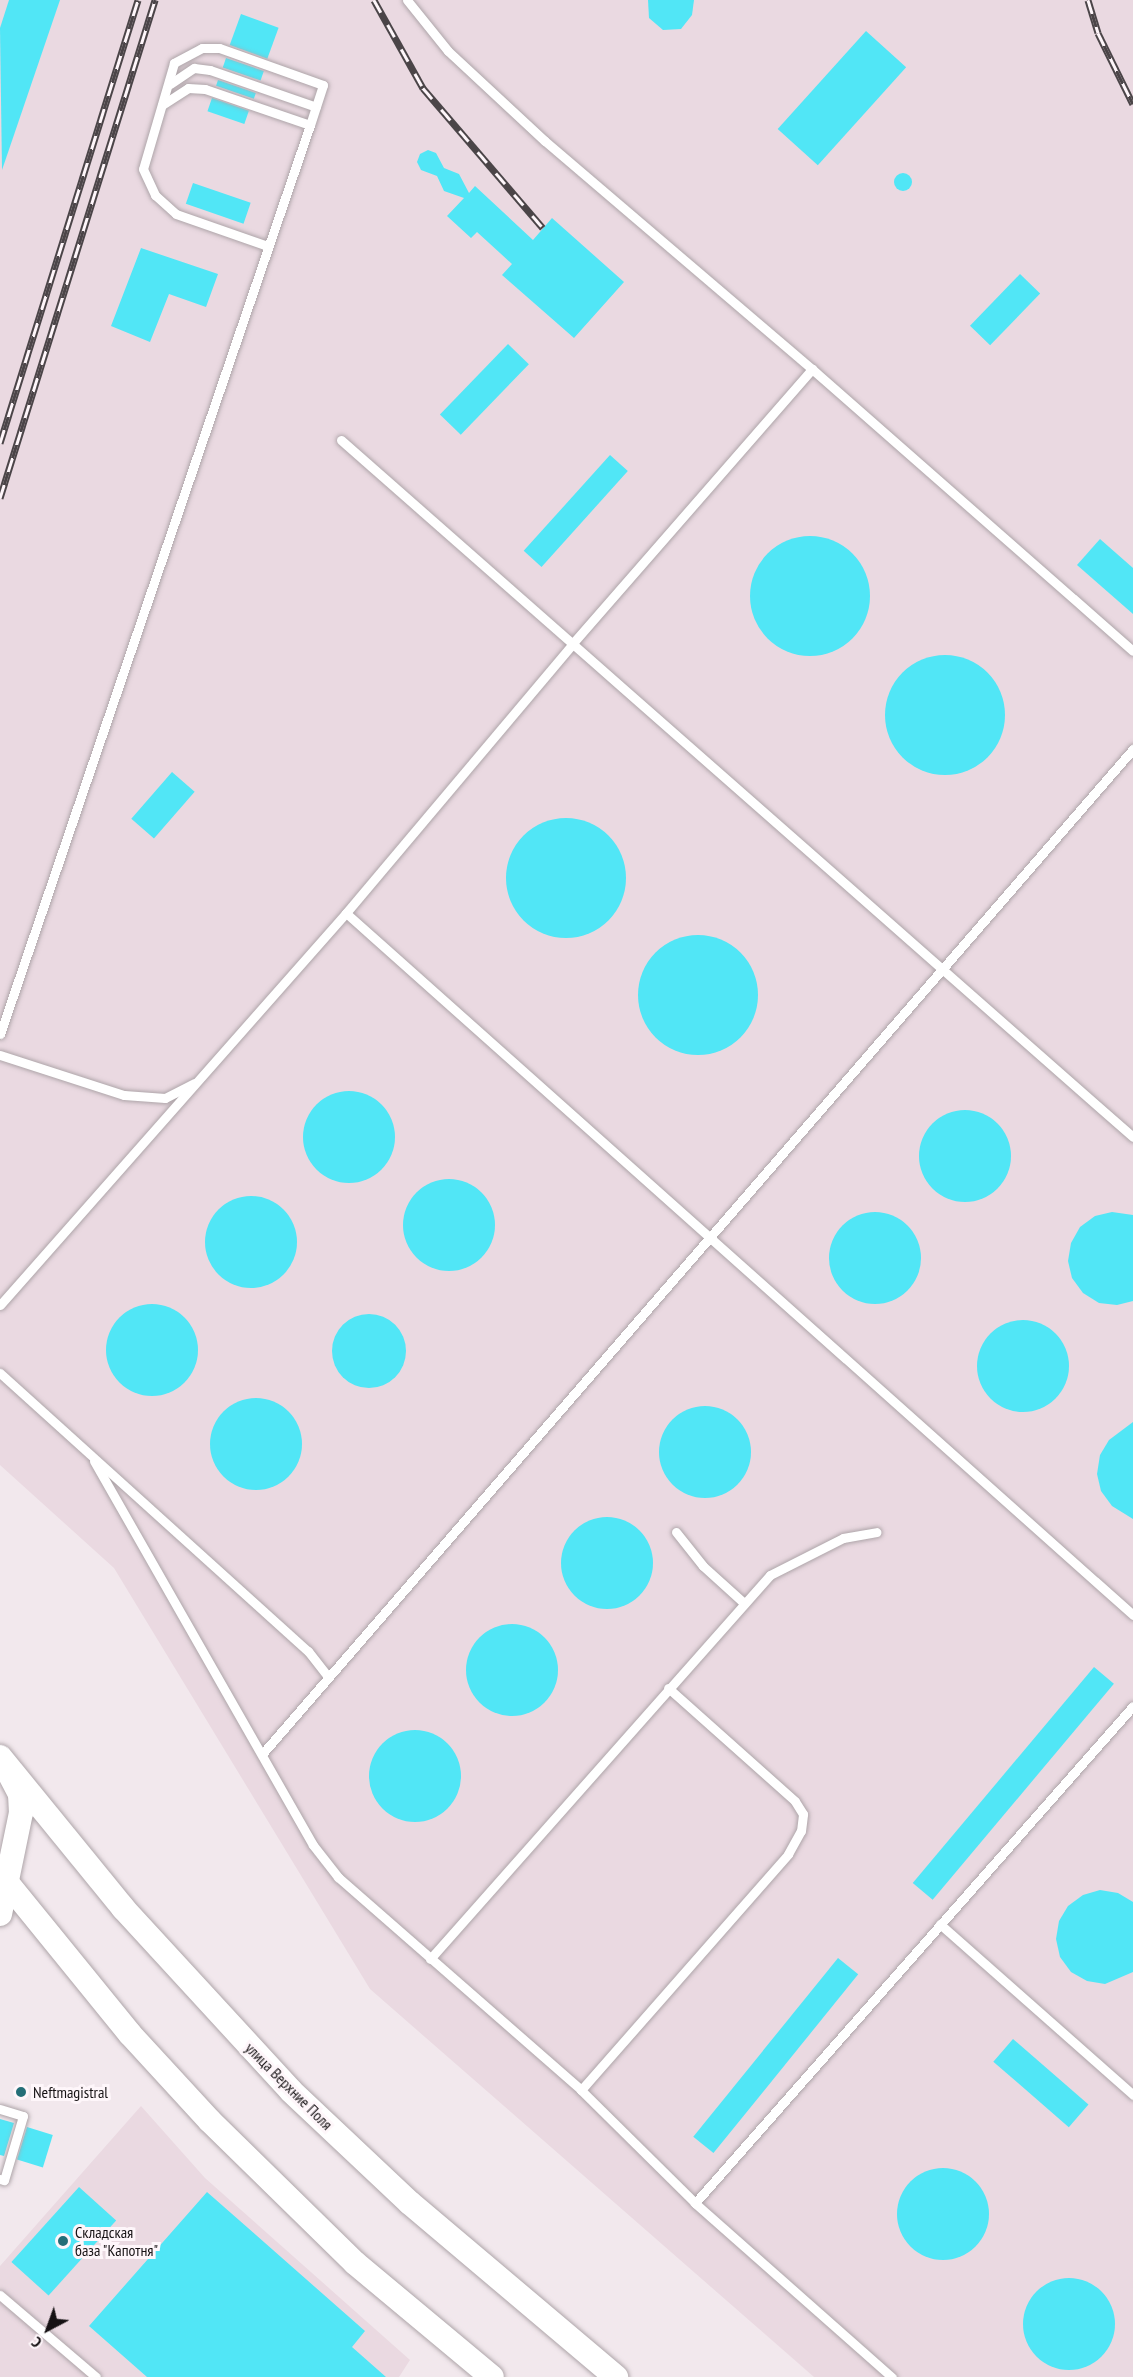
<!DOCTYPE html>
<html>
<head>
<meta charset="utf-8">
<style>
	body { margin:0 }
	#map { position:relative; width:1133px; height:2377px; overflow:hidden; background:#f2e8ed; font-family:"PT Sans Narrow",sans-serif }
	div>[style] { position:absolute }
	.built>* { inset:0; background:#ead9e1 }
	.building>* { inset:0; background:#51e6f6; transform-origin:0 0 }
	.round { border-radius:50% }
	.roads { filter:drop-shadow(0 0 2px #aea5a9) drop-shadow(0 0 2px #aea5a9) }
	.lane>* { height:9px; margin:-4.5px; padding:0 4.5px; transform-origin:4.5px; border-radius:4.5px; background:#fff }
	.secondary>* { height:24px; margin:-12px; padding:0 12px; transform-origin:12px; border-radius:12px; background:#fff }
	.rail>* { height:7px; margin-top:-3.5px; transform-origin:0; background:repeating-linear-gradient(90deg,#fef6fa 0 14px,#4b4548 0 28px); box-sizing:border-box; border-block:2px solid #4b4548 }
	.dots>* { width:16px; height:16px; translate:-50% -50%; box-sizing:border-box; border:3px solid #fef6fa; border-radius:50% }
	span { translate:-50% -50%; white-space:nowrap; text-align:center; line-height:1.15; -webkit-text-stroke:6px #fef6fa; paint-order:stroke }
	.street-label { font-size:16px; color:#161214 }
	.poi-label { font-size:16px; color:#161214 }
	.left { translate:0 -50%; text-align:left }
	.north { position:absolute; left:18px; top:2299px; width:60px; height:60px; -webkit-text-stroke:4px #fef6fa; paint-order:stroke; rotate:221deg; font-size:16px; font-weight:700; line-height:24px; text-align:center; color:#161214 }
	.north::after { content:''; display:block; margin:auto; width:21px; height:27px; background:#161214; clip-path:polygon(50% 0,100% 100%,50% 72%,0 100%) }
</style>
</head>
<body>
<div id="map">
	<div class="built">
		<div style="clip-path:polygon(0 0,1133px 0,1133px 2377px,814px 2377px,370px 1989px,114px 1568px,0 1465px)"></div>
		<div style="clip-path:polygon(141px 2106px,205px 2178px,410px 2360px,399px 2377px,0 2377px,0 2266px)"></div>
	</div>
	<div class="building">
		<div style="clip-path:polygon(9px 0,60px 0,2px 170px,0 28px)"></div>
		<div style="clip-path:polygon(648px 0,694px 0,692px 15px,681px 29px,663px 30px,649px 18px)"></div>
		<div style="left:241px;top:14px;width:40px;height:33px;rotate:20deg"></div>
		<div style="left:866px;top:31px;width:54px;height:132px;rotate:42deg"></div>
		<div style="left:226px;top:58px;width:40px;height:10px;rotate:19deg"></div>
		<div style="left:218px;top:80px;width:40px;height:6px;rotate:19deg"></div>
		<div style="left:212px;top:98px;width:39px;height:14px;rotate:19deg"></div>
		<div style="clip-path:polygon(428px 150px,436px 153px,444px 168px,459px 174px,469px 193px,475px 186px,533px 240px,552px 218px,624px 282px,574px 338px,502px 275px,512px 264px,477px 232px,471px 238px,447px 216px,464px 198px,444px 191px,437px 176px,421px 170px,417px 162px,420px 154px)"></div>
		<div class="round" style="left:894px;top:173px;width:18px;height:18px"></div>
		<div style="left:193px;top:183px;width:61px;height:22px;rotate:19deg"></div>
		<div style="clip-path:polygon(141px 248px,218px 274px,206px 307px,169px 294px,150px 342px,111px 326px)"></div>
		<div style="left:1020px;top:274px;width:28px;height:72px;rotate:44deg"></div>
		<div style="left:508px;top:344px;width:29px;height:98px;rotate:44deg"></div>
		<div style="left:610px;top:455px;width:24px;height:129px;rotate:42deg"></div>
		<div class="round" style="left:750px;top:536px;width:120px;height:120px"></div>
		<div style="clip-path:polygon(1100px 539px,1133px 568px,1133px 614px,1077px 565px)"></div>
		<div class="round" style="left:885px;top:655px;width:120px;height:120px"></div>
		<div style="left:172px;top:772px;width:30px;height:62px;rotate:41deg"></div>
		<div class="round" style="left:506px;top:818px;width:120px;height:120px"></div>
		<div class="round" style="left:638px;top:935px;width:120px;height:120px"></div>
		<div class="round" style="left:303px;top:1091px;width:92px;height:92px"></div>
		<div class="round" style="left:919px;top:1110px;width:92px;height:92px"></div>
		<div class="round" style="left:403px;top:1179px;width:92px;height:92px"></div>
		<div class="round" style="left:205px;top:1196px;width:92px;height:92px"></div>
		<div class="round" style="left:829px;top:1212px;width:92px;height:92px"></div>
		<div style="clip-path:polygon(1112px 1212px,1133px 1215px,1133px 1301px,1117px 1305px,1099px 1303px,1083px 1293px,1072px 1278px,1068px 1261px,1071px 1243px,1080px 1227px,1095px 1216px)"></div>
		<div class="round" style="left:106px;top:1304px;width:92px;height:92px"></div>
		<div class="round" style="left:332px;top:1314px;width:74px;height:74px"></div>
		<div class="round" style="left:977px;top:1320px;width:92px;height:92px"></div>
		<div class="round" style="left:210px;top:1398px;width:92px;height:92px"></div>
		<div class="round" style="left:659px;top:1406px;width:92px;height:92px"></div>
		<div style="clip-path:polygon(1133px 1422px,1133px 1519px,1112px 1506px,1101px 1491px,1097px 1474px,1100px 1455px,1109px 1440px)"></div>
		<div class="round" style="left:561px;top:1517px;width:92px;height:92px"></div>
		<div class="round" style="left:466px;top:1624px;width:92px;height:92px"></div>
		<div style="left:1094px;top:1667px;width:26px;height:282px;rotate:40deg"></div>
		<div class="round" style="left:369px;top:1730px;width:92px;height:92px"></div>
		<div style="clip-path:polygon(1100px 1890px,1118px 1893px,1133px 1902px,1133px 1972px,1105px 1984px,1087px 1981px,1071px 1972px,1060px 1957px,1056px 1939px,1059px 1921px,1068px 1906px,1083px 1895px)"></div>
		<div style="left:838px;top:1958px;width:26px;height:230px;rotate:39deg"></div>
		<div style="left:1013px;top:2039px;width:100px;height:30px;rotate:41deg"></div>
		<div style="clip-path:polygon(0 2119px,14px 2123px,4px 2156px,0 2155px)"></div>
		<div style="left:27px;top:2127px;width:27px;height:34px;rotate:17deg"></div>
		<div class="round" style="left:897px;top:2168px;width:92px;height:92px"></div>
		<div style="left:79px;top:2187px;width:50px;height:101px;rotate:42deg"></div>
		<div style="clip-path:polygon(207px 2192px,365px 2331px,352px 2347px,386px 2377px,147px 2377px,89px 2326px)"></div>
		<div class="round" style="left:1023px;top:2278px;width:92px;height:92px"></div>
	</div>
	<div class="roads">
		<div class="lane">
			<div style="left:407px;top:0;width:65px;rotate:51.2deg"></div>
			<div style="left:448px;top:51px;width:132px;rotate:42.9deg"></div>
			<div style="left:545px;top:141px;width:351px;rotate:40.5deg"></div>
			<div style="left:170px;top:84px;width:29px;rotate:-34deg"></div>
			<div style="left:194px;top:68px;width:16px;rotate:7deg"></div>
			<div style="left:210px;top:70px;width:112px;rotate:19.2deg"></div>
			<div style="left:162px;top:105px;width:31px;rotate:-33deg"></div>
			<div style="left:188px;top:88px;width:17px;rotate:3deg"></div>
			<div style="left:205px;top:89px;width:111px;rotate:18.9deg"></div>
			<div style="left:341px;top:440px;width:1055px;rotate:41.35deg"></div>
			<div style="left:346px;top:913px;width:1055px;rotate:41.73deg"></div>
			<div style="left:0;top:1034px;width:960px;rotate:-71.17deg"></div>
			<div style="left:310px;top:125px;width:42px;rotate:-72deg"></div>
			<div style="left:323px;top:85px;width:110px;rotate:-160.4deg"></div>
			<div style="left:219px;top:48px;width:17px;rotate:180deg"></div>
			<div style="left:202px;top:48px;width:32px;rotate:152deg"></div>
			<div style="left:174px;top:63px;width:110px;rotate:106.3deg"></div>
			<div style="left:143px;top:169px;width:29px;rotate:65deg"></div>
			<div style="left:155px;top:195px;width:28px;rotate:42deg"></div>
			<div style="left:176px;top:214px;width:97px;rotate:19.2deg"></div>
			<div style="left:0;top:1055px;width:130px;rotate:17.9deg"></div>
			<div style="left:124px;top:1095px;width:41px;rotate:4.2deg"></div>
			<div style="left:165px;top:1098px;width:33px;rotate:-27deg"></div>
			<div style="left:0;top:1305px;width:523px;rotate:-48.57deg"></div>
			<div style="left:346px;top:913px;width:353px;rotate:-49.9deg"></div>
			<div style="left:573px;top:643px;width:364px;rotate:-48.9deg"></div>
			<div style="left:812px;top:369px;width:427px;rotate:41.3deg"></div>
			<div style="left:0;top:1373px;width:415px;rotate:42.1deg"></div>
			<div style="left:308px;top:1651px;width:33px;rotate:52deg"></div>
			<div style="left:94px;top:1461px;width:442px;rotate:60.3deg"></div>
			<div style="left:313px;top:1845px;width:41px;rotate:52deg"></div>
			<div style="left:338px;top:1877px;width:323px;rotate:41.2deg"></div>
			<div style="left:581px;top:2090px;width:161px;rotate:44.7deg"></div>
			<div style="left:695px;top:2203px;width:263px;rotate:41.5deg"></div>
			<div style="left:676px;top:1532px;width:43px;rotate:51.5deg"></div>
			<div style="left:703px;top:1566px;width:55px;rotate:42.1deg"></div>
			<div style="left:263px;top:1753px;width:1329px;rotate:-49.09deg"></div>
			<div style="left:940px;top:1924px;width:258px;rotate:41.5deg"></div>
			<div style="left:430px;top:1959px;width:513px;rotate:-48.48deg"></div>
			<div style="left:770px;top:1575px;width:82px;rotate:-26.9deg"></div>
			<div style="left:843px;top:1538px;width:34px;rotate:-10deg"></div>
			<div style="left:581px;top:2090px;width:314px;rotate:-48.7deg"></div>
			<div style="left:788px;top:1854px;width:26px;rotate:-61deg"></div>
			<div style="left:801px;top:1831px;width:17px;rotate:-83deg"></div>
			<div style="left:803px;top:1814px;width:15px;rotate:-122deg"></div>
			<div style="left:795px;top:1801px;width:170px;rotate:-138.3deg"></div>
			<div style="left:0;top:2109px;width:24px;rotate:17deg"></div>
			<div style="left:23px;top:2116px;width:67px;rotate:106.5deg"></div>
			<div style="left:4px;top:2180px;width:4px;rotate:-166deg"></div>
			<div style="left:695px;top:2203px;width:662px;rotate:-48.61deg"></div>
			<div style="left:0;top:2295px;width:126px;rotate:40.5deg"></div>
		</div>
		<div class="secondary">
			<div style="left:0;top:1757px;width:195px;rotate:50.8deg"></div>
			<div style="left:123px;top:1908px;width:248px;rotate:47.4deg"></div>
			<div style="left:291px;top:2091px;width:163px;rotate:43.3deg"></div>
			<div style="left:410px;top:2203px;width:270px;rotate:40.2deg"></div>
			<div style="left:0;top:1874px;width:206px;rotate:50.9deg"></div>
			<div style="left:130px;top:2034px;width:118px;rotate:47.4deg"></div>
			<div style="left:210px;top:2121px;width:203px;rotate:44.4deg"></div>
			<div style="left:355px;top:2263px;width:178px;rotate:39.8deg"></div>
			<div style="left:0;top:1914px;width:103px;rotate:-78.3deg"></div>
			<div style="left:21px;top:1813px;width:19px;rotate:-93deg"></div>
			<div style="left:20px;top:1794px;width:19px;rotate:-118deg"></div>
		</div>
	</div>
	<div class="rail">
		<div style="left:374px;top:0;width:101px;rotate:60.9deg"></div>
		<div style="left:423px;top:88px;width:184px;rotate:49.4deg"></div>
		<div style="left:1088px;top:0;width:34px;rotate:73deg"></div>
		<div style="left:1098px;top:33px;width:79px;rotate:63.8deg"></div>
		<div style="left:0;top:443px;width:464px;rotate:-72.7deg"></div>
		<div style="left:0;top:498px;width:522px;rotate:-72.71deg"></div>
	</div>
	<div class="dots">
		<div style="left:21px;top:2092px;background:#246e77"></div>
		<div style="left:63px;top:2241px;background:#246e77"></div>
	</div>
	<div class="street-label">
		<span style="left:289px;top:2086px;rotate:45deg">улица Верхние Поля</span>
	</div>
	<div class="poi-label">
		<span class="left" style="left:33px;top:2092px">Neftmagistral</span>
		<span class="left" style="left:75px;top:2241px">Складская<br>база "Капотня"</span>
	</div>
	<div class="north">С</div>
</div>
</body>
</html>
